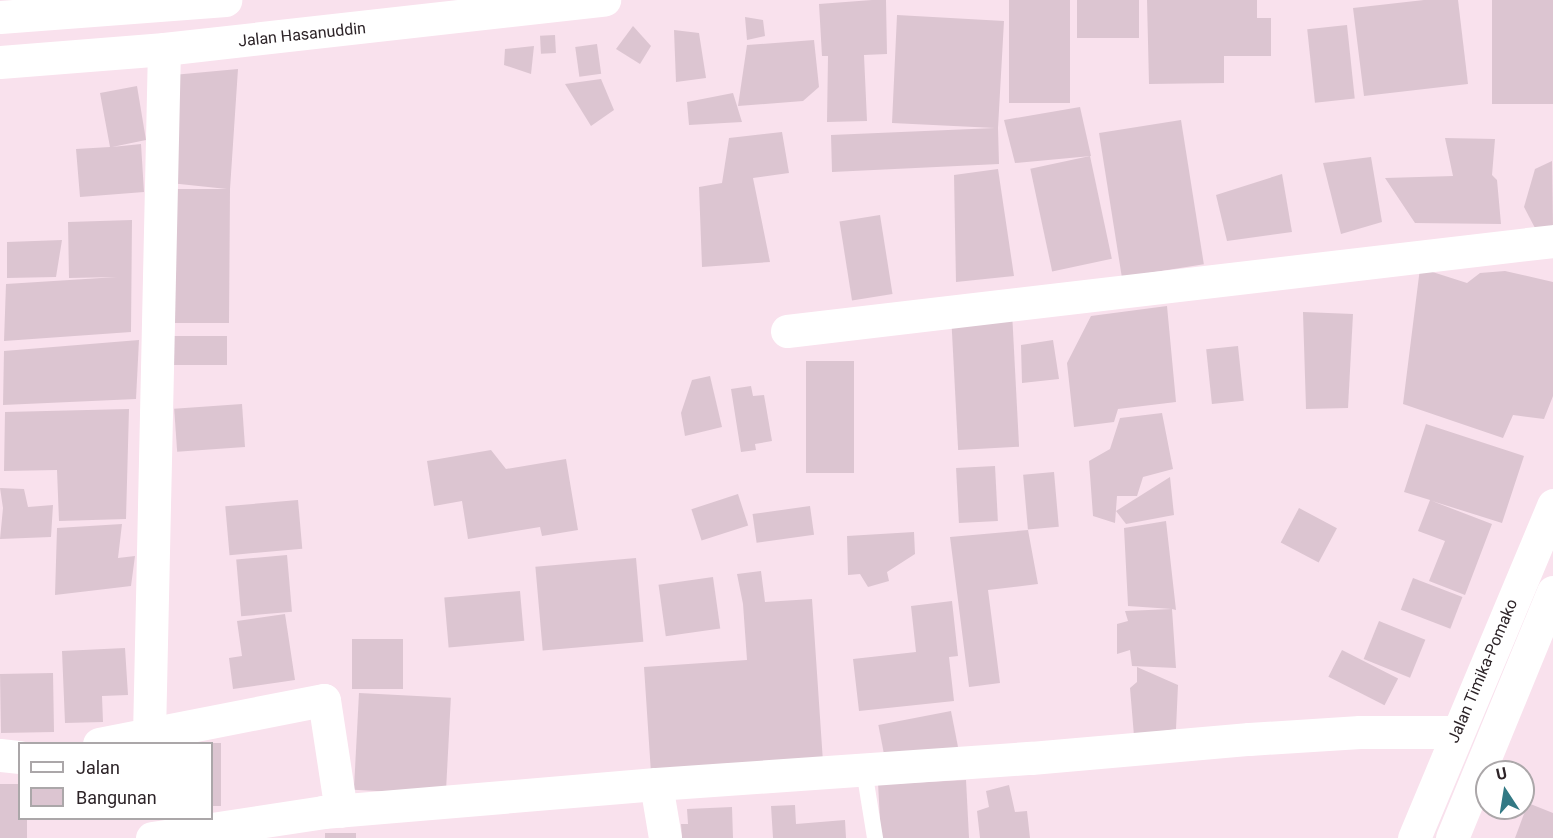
<!DOCTYPE html>
<html>
<head>
<meta charset="utf-8">
<style>
	body { margin:0 }
	#map { position:relative; width:1553px; height:838px; overflow:hidden; background:#f9e1ed; font-family:Roboto,sans-serif }
	div>[style] { position:absolute }
	.building>* { inset:0; background:#dcc5d1; transform-origin:0 0 }
	.service>* { height:16px; margin:-8px; padding:0 8px; transform-origin:8px; border-radius:8px; background:#fff }
	.minor>* { height:33px; margin:-16.5px; padding:0 16.5px; transform-origin:16.5px; border-radius:16.5px; background:#fff }
	.tertiary>* { height:33px; margin:-16.5px; padding:0 16.5px; transform-origin:16.5px; border-radius:16.5px; background:#fff }
	.trunk>* { height:33px; margin:-16.5px; padding:0 16.5px; transform-origin:16.5px; border-radius:16.5px; background:#fff }
	span { translate:-50% -50%; white-space:nowrap; text-align:center; line-height:1.15; -webkit-text-stroke:5px #fff; paint-order:stroke }
	.street-label { font-size:16px; color:#2d2428 }
	.legend { position:absolute; left:18px; top:742px; width:195px; height:78px; box-sizing:border-box; background:#fff; border:2px solid #aba7a9; margin:0; padding:8px 10px; list-style:none; font-size:18px; color:#2d2428 }
	.legend li { display:flex; align-items:center; gap:12px; height:30px }
	.legend b { width:30px; border:2px solid #aba7a9 }
	.north { position:absolute; left:1475px; top:760px; width:60px; height:60px; box-sizing:border-box; background:#fff; border:2px solid #aba7a9; border-radius:50%; rotate:348deg; font-size:16px; font-weight:700; line-height:24px; text-align:center; color:#2d2428 }
	.north::after { content:''; display:block; margin:auto; width:21px; height:27px; background:#327984; clip-path:polygon(50% 0,100% 100%,50% 72%,0 100%) }
</style>
</head>
<body>
<div id="map">
	<div class="building">
		<div style="clip-path:polygon(872px 0,886px 0,887px 54px,864px 55px,867px 121px,827px 122px,828px 56px,822px 56px,819px 4px)"></div>
		<div style="left:1009px;top:0;width:61px;height:103px"></div>
		<div style="left:1077px;top:0;width:62px;height:38px"></div>
		<div style="clip-path:polygon(1147px 0,1257px 0,1257px 18px,1271px 18px,1271px 56px,1224px 56px,1224px 83px,1149px 84px)"></div>
		<div style="clip-path:polygon(1424px 0,1458px 0,1468px 84px,1364px 96px,1353px 8px)"></div>
		<div style="left:1492px;top:0;width:61px;height:104px"></div>
		<div style="clip-path:polygon(897px 15px,1004px 21px,998px 128px,999px 164px,832px 172px,831px 135px,995px 128px,892px 123px)"></div>
		<div style="clip-path:polygon(745px 17px,763px 20px,765px 36px,747px 40px)"></div>
		<div style="left:1347px;top:25px;width:74px;height:40px;rotate:84deg"></div>
		<div style="clip-path:polygon(633px 26px,651px 46px,640px 64px,616px 49px)"></div>
		<div style="clip-path:polygon(674px 30px,699px 33px,706px 78px,676px 82px)"></div>
		<div style="left:555px;top:35px;width:18px;height:15px;rotate:87deg"></div>
		<div style="clip-path:polygon(814px 40px,819px 87px,803px 101px,738px 106px,747px 45px)"></div>
		<div style="left:597px;top:44px;width:30px;height:22px;rotate:82deg"></div>
		<div style="clip-path:polygon(534px 46px,531px 74px,504px 65px,505px 49px)"></div>
		<div style="clip-path:polygon(238px 69px,230px 189px,229px 323px,172px 323px,173px 189px,227px 189px,170px 183px,173px 75px)"></div>
		<div style="clip-path:polygon(601px 79px,614px 110px,591px 126px,565px 84px)"></div>
		<div style="clip-path:polygon(137px 86px,146px 140px,112px 147px,141px 144px,144px 192px,80px 197px,76px 149px,110px 147px,100px 93px)"></div>
		<div style="clip-path:polygon(733px 93px,742px 122px,689px 125px,687px 102px)"></div>
		<div style="clip-path:polygon(1080px 107px,1091px 156px,1015px 163px,1004px 120px)"></div>
		<div style="left:1181px;top:120px;width:146px;height:83px;rotate:81deg"></div>
		<div style="clip-path:polygon(782px 132px,789px 173px,753px 178px,770px 262px,702px 267px,699px 187px,722px 183px,729px 138px)"></div>
		<div style="clip-path:polygon(1445px 138px,1495px 139px,1492px 175px,1497px 180px,1501px 224px,1415px 223px,1385px 178px,1453px 176px)"></div>
		<div style="left:1090px;top:156px;width:105px;height:61px;rotate:78deg"></div>
		<div style="clip-path:polygon(1371px 157px,1382px 222px,1341px 234px,1323px 163px)"></div>
		<div style="clip-path:polygon(1552px 161px,1553px 228px,1535px 228px,1524px 207px,1535px 169px)"></div>
		<div style="clip-path:polygon(998px 169px,1014px 276px,956px 282px,954px 175px)"></div>
		<div style="clip-path:polygon(1282px 174px,1292px 232px,1227px 241px,1216px 195px)"></div>
		<div style="left:880px;top:215px;width:80px;height:41px;rotate:81deg"></div>
		<div style="clip-path:polygon(132px 220px,131px 332px,4px 341px,6px 284px,117px 277px,69px 278px,68px 222px)"></div>
		<div style="clip-path:polygon(62px 240px,56px 277px,7px 278px,7px 242px)"></div>
		<div style="clip-path:polygon(1420px 268px,1467px 283px,1480px 273px,1505px 271px,1553px 282px,1553px 396px,1544px 419px,1513px 415px,1503px 438px,1403px 404px)"></div>
		<div style="clip-path:polygon(1167px 306px,1176px 402px,1118px 409px,1114px 422px,1074px 427px,1067px 363px,1091px 316px)"></div>
		<div style="left:1012px;top:312px;width:135px;height:61px;rotate:87deg"></div>
		<div style="clip-path:polygon(1303px 312px,1353px 314px,1348px 408px,1306px 409px)"></div>
		<div style="left:169px;top:336px;width:58px;height:29px"></div>
		<div style="clip-path:polygon(139px 340px,136px 399px,3px 405px,4px 351px)"></div>
		<div style="clip-path:polygon(1053px 340px,1059px 379px,1022px 383px,1021px 345px)"></div>
		<div style="left:1238px;top:346px;width:55px;height:32px;rotate:84deg"></div>
		<div style="left:806px;top:361px;width:48px;height:112px"></div>
		<div style="clip-path:polygon(710px 376px,722px 427px,685px 436px,681px 413px,692px 380px)"></div>
		<div style="clip-path:polygon(751px 386px,753px 396px,764px 395px,772px 441px,755px 444px,756px 450px,741px 452px,731px 389px)"></div>
		<div style="left:242px;top:404px;width:43px;height:68px;rotate:86deg"></div>
		<div style="clip-path:polygon(129px 409px,126px 519px,59px 521px,57px 470px,4px 471px,5px 412px)"></div>
		<div style="clip-path:polygon(1162px 413px,1173px 469px,1143px 477px,1137px 496px,1117px 496px,1115px 523px,1093px 516px,1089px 461px,1110px 449px,1120px 418px)"></div>
		<div style="clip-path:polygon(1426px 424px,1524px 456px,1502px 523px,1432px 501px,1492px 524px,1465px 595px,1429px 581px,1445px 541px,1418px 531px,1430px 500px,1404px 492px)"></div>
		<div style="clip-path:polygon(491px 450px,506px 469px,566px 459px,578px 530px,542px 536px,540px 527px,468px 539px,462px 501px,434px 506px,427px 461px)"></div>
		<div style="left:995px;top:466px;width:55px;height:39px;rotate:87deg"></div>
		<div style="left:1054px;top:472px;width:55px;height:31px;rotate:85deg"></div>
		<div style="clip-path:polygon(1170px 477px,1174px 515px,1126px 524px,1116px 511px)"></div>
		<div style="clip-path:polygon(0 488px,24px 489px,28px 507px,53px 505px,51px 537px,0 539px,3px 508px)"></div>
		<div style="left:738px;top:494px;width:33px;height:49px;rotate:72deg"></div>
		<div style="left:298px;top:500px;width:49px;height:73px;rotate:85deg"></div>
		<div style="left:810px;top:506px;width:29px;height:58px;rotate:82deg"></div>
		<div style="left:1299px;top:508px;width:43px;height:39px;rotate:28deg"></div>
		<div style="clip-path:polygon(1166px 521px,1176px 610px,1172px 609px,1176px 668px,1132px 666px,1130px 650px,1117px 654px,1117px 624px,1128px 621px,1125px 611px,1172px 609px,1128px 606px,1124px 528px)"></div>
		<div style="clip-path:polygon(122px 524px,118px 558px,135px 556px,131px 586px,55px 595px,57px 528px)"></div>
		<div style="clip-path:polygon(1028px 530px,1038px 584px,988px 590px,1000px 683px,969px 687px,950px 537px)"></div>
		<div style="clip-path:polygon(914px 532px,915px 554px,887px 572px,889px 581px,868px 587px,860px 574px,848px 575px,847px 536px)"></div>
		<div style="left:287px;top:555px;width:57px;height:51px;rotate:85deg"></div>
		<div style="left:636px;top:558px;width:84px;height:101px;rotate:85deg"></div>
		<div style="clip-path:polygon(761px 571px,765px 602px,812px 599px,823px 762px,651px 773px,644px 667px,747px 660px,743px 604px,737px 574px)"></div>
		<div style="left:713px;top:577px;width:52px;height:55px;rotate:82deg"></div>
		<div style="left:1413px;top:578px;width:53px;height:34px;rotate:21deg"></div>
		<div style="left:520px;top:591px;width:50px;height:76px;rotate:85deg"></div>
		<div style="clip-path:polygon(952px 601px,958px 656px,949px 657px,954px 701px,859px 711px,853px 659px,916px 652px,911px 606px)"></div>
		<div style="clip-path:polygon(285px 614px,295px 680px,233px 689px,229px 658px,242px 656px,237px 621px)"></div>
		<div style="left:1379px;top:621px;width:50px;height:41px;rotate:22deg"></div>
		<div style="left:352px;top:639px;width:51px;height:50px"></div>
		<div style="clip-path:polygon(125px 648px,128px 695px,102px 696px,103px 722px,65px 723px,62px 651px)"></div>
		<div style="left:1342px;top:650px;width:63px;height:30px;rotate:27deg"></div>
		<div style="clip-path:polygon(1137px 667px,1178px 685px,1176px 729px,1134px 736px,1130px 688px,1137px 682px)"></div>
		<div style="left:53px;top:673px;width:59px;height:53px;rotate:89deg"></div>
		<div style="left:359px;top:693px;width:92px;height:97px;rotate:3deg"></div>
		<div style="left:951px;top:711px;width:38px;height:74px;rotate:79deg"></div>
		<div style="left:212px;top:743px;width:9px;height:63px"></div>
		<div style="left:966px;top:780px;width:58px;height:88px;rotate:87deg"></div>
		<div style="clip-path:polygon(0 784px,20px 784px,20px 818px,27px 818px,27px 838px,0 838px)"></div>
		<div style="clip-path:polygon(1009px 785px,1015px 812px,1027px 811px,1030px 838px,980px 838px,977px 811px,989px 807px,986px 791px)"></div>
		<div style="clip-path:polygon(1528px 803px,1553px 813px,1553px 838px,1515px 838px)"></div>
		<div style="clip-path:polygon(795px 805px,796px 824px,845px 820px,846px 838px,773px 838px,771px 806px)"></div>
		<div style="clip-path:polygon(732px 807px,733px 838px,682px 838px,681px 824px,688px 824px,687px 809px)"></div>
		<div style="left:325px;top:833px;width:31px;height:5px"></div>
	</div>
	<div class="service">
		<div style="left:864px;top:770px;width:69px;rotate:80.8deg"></div>
	</div>
	<div class="minor">
		<div style="left:787px;top:331px;width:771px;rotate:-6.7deg"></div>
		<div style="left:149px;top:735px;width:686px;rotate:-88.75deg"></div>
		<div style="left:99px;top:744px;width:229px;rotate:-11.1deg"></div>
		<div style="left:324px;top:700px;width:112px;rotate:81.3deg"></div>
		<div style="left:0;top:755px;width:20px;rotate:6deg"></div>
		<div style="left:656px;top:784px;width:55px;rotate:80.5deg"></div>
		<div style="left:152px;top:838px;width:173px;rotate:-8.6deg"></div>
		<div style="left:323px;top:812px;width:334px;rotate:-4.8deg"></div>
		<div style="left:656px;top:784px;width:376px;rotate:-4deg"></div>
		<div style="left:1031px;top:758px;width:219px;rotate:-5deg"></div>
		<div style="left:1249px;top:739px;width:111px;rotate:-3.6deg"></div>
		<div style="left:1360px;top:732px;width:97px"></div>
	</div>
	<div class="tertiary">
		<div style="left:0;top:17px;width:226px;rotate:-4.3deg"></div>
		<div style="left:0;top:62px;width:165px;rotate:-4.5deg"></div>
		<div style="left:164px;top:49px;width:443px;rotate:-6.4deg"></div>
	</div>
	<div class="trunk">
		<div style="left:1414px;top:838px;width:361px;rotate:-67.3deg"></div>
		<div style="left:1452px;top:838px;width:266px;rotate:-67.7deg"></div>
	</div>
	<div class="street-label">
		<span style="left:302px;top:35px;rotate:-6deg">Jalan Hasanuddin</span>
		<span style="left:1483px;top:671px;rotate:-67deg">Jalan Timika-Pomako</span>
	</div>
	<ul class="legend">
	<li><b style="height:8px;background:#fff"></b>Jalan</li>
	<li><b style="height:16px;background:#dcc5d1"></b>Bangunan</li>
	</ul>
	<div class="north">U</div>
</div>
</body>
</html>
